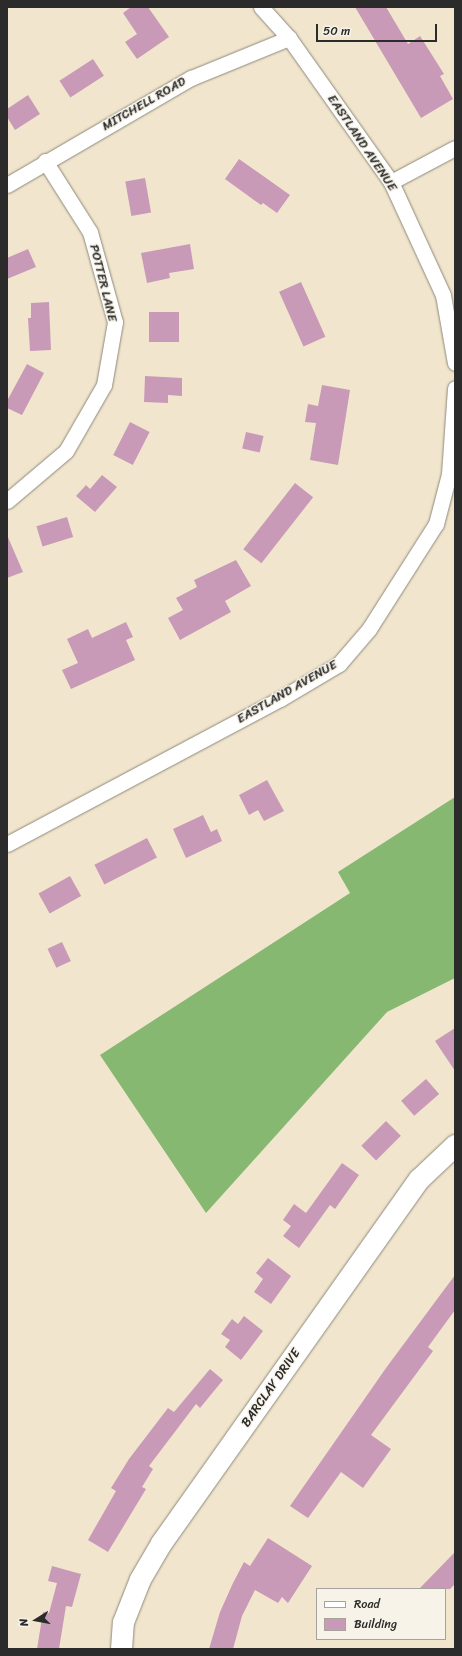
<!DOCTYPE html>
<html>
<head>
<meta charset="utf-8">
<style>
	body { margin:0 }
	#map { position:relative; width:462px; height:1656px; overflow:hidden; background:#f1e6cd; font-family:Sriracha,sans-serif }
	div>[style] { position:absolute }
	.forest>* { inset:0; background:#86b872 }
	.building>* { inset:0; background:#c89ab7; transform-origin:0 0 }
	.roads { filter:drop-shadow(0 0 1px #8e887c) drop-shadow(0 0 1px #8e887c) }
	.street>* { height:15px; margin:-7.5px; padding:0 7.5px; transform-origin:7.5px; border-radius:7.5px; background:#fff }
	.secondary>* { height:21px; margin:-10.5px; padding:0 10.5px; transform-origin:10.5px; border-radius:10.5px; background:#fff }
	span { translate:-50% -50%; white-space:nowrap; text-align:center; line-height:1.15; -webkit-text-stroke:3px #f7f3e8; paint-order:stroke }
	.street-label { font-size:13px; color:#2b2b2b }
	.frame { position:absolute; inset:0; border:8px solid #2b2b2b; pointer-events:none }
	.legend { position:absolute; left:316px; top:1588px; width:130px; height:52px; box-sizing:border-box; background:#f7f3e8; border:1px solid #a5a39c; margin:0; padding:5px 7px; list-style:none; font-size:12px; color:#2b2b2b }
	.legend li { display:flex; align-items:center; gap:8px; height:20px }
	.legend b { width:20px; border:1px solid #a5a39c }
	.north { position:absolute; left:16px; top:1600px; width:40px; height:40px; -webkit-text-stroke:3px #f7f3e8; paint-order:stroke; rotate:259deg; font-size:11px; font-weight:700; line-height:16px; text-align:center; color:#2b2b2b }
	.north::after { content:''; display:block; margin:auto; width:14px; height:18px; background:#2b2b2b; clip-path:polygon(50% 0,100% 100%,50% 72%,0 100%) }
	.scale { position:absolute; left:316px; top:24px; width:121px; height:18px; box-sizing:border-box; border:2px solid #2b2b2b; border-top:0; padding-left:5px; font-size:12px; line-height:14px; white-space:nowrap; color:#2b2b2b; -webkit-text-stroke:3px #f7f3e8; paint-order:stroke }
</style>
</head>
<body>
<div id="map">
	<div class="forest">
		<div style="clip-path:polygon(455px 797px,455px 978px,387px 1012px,206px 1213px,100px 1055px,350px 893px,338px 872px)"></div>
	</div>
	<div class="building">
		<div style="clip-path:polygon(131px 7px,148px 7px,169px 37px,137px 59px,125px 42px,137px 34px,123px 13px)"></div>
		<div style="clip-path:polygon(355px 7px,386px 7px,408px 44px,420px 36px,444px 74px,440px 76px,453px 99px,421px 118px)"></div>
		<div style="left:93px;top:59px;width:20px;height:40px;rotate:57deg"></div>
		<div style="clip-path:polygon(28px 95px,40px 114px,15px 130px,7px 117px,7px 109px)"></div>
		<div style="clip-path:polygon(239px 159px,290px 195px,277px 213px,263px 203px,261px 205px,225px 179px)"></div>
		<div style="left:145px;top:178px;width:35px;height:20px;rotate:80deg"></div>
		<div style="clip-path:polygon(190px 244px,194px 269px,169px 273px,170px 278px,147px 283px,141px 253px)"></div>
		<div style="clip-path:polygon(28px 249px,36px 267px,7px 279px,7px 258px)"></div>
		<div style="left:301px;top:282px;width:60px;height:24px;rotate:66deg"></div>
		<div style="clip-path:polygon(49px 302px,51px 350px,30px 351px,28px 318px,31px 318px,31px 303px)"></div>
		<div style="left:149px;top:312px;width:30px;height:30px"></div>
		<div style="clip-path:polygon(27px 364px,44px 373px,22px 415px,7px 408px,7px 401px)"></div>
		<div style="clip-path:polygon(145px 376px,182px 378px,182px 396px,168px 395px,168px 403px,144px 402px)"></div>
		<div style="clip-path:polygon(322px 385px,350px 390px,338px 465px,310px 460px,316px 423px,305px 422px,308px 404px,318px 406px)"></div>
		<div style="left:130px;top:422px;width:22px;height:37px;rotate:27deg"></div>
		<div style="left:246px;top:432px;width:18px;height:17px;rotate:13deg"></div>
		<div style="clip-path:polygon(102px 475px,117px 487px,95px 512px,76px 496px,86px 485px,90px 489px)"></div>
		<div style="left:295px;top:483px;width:23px;height:84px;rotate:38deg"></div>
		<div style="left:67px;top:517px;width:21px;height:32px;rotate:73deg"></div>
		<div style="clip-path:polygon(7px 535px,23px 572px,7px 578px)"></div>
		<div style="clip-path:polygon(236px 560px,251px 586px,225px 601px,231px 612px,180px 640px,168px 618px,183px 610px,176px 598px,197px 587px,194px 580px)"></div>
		<div style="clip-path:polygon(126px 622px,133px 637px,126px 640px,135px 660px,71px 689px,62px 670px,78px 663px,67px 639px,88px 629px,92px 638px)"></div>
		<div style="clip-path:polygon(267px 780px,284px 811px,264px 821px,258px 810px,249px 815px,239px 795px)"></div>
		<div style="clip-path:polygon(203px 815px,211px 832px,217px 829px,222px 841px,186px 858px,173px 829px)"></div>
		<div style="left:147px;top:838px;width:22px;height:59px;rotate:63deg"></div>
		<div style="left:70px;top:876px;width:23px;height:36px;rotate:61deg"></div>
		<div style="left:62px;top:942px;width:21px;height:16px;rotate:65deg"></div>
		<div style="clip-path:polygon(455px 1028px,455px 1071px,435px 1041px)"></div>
		<div style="left:426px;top:1079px;width:20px;height:33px;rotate:49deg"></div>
		<div style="left:386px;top:1121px;width:21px;height:35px;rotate:45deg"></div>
		<div style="clip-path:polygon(342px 1163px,359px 1175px,335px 1209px,330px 1205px,299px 1248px,283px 1236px,291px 1226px,283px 1220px,294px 1204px,306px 1213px)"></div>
		<div style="clip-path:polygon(268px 1258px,291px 1276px,271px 1304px,254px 1292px,263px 1279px,256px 1273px)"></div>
		<div style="clip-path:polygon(455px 1275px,455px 1310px,428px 1347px,433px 1351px,371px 1435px,391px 1449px,363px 1488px,341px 1472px,308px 1518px,290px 1506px,386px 1368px)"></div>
		<div style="clip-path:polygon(244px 1316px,263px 1331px,241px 1360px,225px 1347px,230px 1340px,221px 1334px,232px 1319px,238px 1324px)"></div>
		<div style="clip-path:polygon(210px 1369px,223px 1380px,200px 1408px,196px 1404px,149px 1466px,153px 1469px,142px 1487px,146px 1489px,108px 1552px,88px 1540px,116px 1491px,111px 1488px,129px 1459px,168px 1408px,174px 1412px)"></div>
		<div style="clip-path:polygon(268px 1538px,312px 1566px,288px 1603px,282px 1597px,278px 1603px,255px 1590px,242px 1616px,233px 1649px,209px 1649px,220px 1612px,233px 1583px,244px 1562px,250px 1566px)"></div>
		<div style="clip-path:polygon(455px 1552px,455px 1584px,450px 1589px,419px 1589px)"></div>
		<div style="clip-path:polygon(52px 1566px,81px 1574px,72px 1607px,66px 1606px,59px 1649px,37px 1649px,43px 1612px,49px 1613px,57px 1583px,48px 1581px)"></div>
	</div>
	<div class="roads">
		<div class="street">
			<div style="left:261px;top:7px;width:42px;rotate:47.9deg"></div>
			<div style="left:289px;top:38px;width:176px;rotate:54.7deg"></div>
			<div style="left:391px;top:182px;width:124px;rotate:65.3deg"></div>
			<div style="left:443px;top:295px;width:69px;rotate:80deg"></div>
			<div style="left:391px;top:182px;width:72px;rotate:-28deg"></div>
			<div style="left:7px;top:185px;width:213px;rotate:-30.2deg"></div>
			<div style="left:191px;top:78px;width:106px;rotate:-22.2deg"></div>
			<div style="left:7px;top:501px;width:77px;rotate:-40.3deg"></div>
			<div style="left:66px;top:451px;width:76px;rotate:-60.1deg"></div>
			<div style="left:104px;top:385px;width:64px;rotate:-80.1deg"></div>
			<div style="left:115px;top:322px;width:93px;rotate:-105.5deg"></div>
			<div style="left:90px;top:232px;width:84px;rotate:-122.4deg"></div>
			<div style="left:7px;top:844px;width:309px;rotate:-28deg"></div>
			<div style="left:280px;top:699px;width:69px;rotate:-30.7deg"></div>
			<div style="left:339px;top:664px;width:46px;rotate:-49.4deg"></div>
			<div style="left:369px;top:629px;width:125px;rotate:-57.5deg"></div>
			<div style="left:436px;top:524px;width:52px;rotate:-75.4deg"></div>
			<div style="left:449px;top:474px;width:86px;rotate:-86deg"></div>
		</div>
		<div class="secondary">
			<div style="left:121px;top:1649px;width:27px;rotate:-86deg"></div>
			<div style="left:123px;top:1622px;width:46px;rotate:-68.4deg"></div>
			<div style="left:140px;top:1579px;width:42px;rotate:-59.7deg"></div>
			<div style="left:161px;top:1543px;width:446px;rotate:-54.7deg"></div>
			<div style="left:419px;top:1179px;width:50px;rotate:-43.4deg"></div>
		</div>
	</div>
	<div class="street-label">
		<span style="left:144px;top:104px;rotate:-30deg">MITCHELL ROAD</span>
		<span style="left:362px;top:143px;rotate:56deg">EASTLAND AVENUE</span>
		<span style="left:103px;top:283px;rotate:76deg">POTTER LANE</span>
		<span style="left:287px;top:692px;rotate:-30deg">EASTLAND AVENUE</span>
		<span style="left:271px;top:1388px;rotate:-55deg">BARCLAY DRIVE</span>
	</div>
	<div class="frame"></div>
	<ul class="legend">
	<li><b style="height:5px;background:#fff"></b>Road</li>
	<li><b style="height:11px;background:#c89ab7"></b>Building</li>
	</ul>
	<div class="north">N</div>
	<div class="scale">50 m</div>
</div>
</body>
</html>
